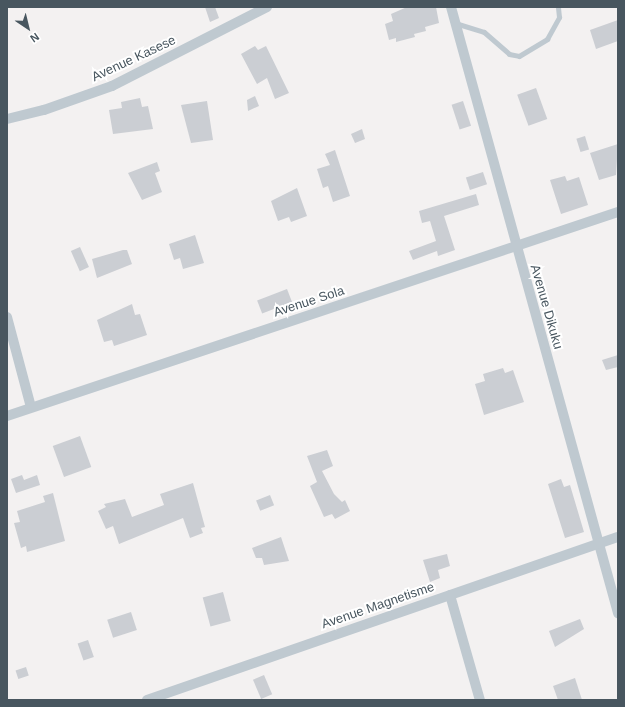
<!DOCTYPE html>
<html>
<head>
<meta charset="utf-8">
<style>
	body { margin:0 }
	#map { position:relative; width:625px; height:707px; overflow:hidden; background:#f3f1f1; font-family:Helvetica,sans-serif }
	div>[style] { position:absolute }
	.building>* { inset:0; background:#cbced3; transform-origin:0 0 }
	.service>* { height:5px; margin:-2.5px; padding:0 2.5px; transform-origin:2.5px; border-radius:2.5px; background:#bfc9d0 }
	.minor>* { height:10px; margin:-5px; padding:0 5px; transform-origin:5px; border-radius:5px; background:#bfc9d0 }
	span { translate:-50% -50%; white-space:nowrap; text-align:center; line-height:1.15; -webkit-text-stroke:4px #fff; paint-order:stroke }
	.street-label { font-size:13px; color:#48565f }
	.frame { position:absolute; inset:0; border:8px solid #48565f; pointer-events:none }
	.north { position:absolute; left:8px; top:8px; width:40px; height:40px; -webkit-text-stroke:3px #fff; paint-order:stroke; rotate:145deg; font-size:11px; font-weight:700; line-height:16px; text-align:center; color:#48565f }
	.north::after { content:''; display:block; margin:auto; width:14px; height:18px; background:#48565f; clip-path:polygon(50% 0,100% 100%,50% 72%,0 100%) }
</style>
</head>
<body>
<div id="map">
	<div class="building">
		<div style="clip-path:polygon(205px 7px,215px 7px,219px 18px,210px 22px)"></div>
		<div style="clip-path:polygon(407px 7px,436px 7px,439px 23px,425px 27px,426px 31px,414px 34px,415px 37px,396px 42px,396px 38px,389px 40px,385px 24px,393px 21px,391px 14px)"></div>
		<div style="clip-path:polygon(618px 20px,618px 41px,596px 49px,590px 30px)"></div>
		<div style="clip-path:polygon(255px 46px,258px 50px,266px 46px,289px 93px,275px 99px,267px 78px,257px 84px,241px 54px)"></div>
		<div style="left:536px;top:88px;width:33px;height:20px;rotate:70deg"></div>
		<div style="clip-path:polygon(255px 96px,259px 106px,248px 111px,247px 100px)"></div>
		<div style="clip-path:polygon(140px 98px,142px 107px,148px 106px,153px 129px,113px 134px,109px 110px,122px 108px,121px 102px)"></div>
		<div style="clip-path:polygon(207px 101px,213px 140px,191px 143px,181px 105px)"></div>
		<div style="left:463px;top:101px;width:26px;height:12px;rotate:72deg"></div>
		<div style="clip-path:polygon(362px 129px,365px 139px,355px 143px,351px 134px)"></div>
		<div style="left:585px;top:136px;width:14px;height:9px;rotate:73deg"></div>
		<div style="clip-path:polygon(618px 144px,616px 175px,599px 180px,590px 153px)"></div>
		<div style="clip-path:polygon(335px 150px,350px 196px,333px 202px,328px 186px,323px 188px,317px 169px,330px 165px,325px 154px)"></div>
		<div style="clip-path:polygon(157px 162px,160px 171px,155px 173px,162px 192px,142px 200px,128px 173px)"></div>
		<div style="left:483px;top:172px;width:13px;height:18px;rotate:72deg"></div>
		<div style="clip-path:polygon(565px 176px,567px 181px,579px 177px,588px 205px,561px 214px,550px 180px)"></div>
		<div style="clip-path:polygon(297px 188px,307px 216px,291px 222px,289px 217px,278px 221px,271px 201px)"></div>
		<div style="clip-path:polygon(476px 194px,479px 205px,444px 216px,455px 250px,438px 256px,437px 251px,413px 260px,409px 251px,436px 241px,430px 221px,422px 223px,419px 211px)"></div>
		<div style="clip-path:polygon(195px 235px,204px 263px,183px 269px,180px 258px,174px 260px,169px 244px)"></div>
		<div style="left:80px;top:247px;width:22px;height:10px;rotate:66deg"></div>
		<div style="clip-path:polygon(123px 250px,127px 250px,132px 264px,97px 278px,92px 259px)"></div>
		<div style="left:287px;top:289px;width:14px;height:32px;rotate:69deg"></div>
		<div style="clip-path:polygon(132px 304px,135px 315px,140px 314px,147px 335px,114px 346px,112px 340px,104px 342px,97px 320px)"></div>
		<div style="clip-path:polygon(618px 355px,618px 367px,606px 370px,602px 360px)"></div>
		<div style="clip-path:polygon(503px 368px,505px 373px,513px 370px,524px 402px,484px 415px,475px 384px,485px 381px,483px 374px)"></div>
		<div style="left:80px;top:436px;width:33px;height:29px;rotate:70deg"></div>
		<div style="clip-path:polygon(327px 450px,333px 466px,322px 471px,334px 494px,342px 502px,345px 500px,350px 511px,335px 519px,332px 514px,324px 517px,310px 486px,317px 482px,307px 456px)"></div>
		<div style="clip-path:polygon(22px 475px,24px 480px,37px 475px,40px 485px,16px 493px,11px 479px)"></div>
		<div style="clip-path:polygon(561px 479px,564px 487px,570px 485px,584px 532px,565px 538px,548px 484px)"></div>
		<div style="clip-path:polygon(193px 483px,205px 527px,201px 528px,203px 533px,190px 538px,183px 518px,119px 544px,113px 526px,106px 529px,98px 511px,106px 507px,104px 504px,125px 499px,132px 517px,164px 505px,160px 494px)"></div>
		<div style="clip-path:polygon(53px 493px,65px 541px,27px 552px,26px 546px,21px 548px,14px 523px,20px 522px,17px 511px,45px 502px,43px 496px)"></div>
		<div style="left:270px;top:495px;width:11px;height:15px;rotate:68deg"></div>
		<div style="clip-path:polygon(281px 537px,289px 561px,264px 565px,262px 558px,256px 558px,252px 548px)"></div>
		<div style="clip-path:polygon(447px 554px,450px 566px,438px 570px,440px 578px,430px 582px,423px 560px)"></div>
		<div style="left:223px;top:592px;width:30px;height:21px;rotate:75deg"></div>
		<div style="left:131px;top:612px;width:19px;height:25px;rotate:72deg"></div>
		<div style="clip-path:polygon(580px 619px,584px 629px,555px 647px,549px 631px)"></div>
		<div style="left:88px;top:640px;width:18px;height:11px;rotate:71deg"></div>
		<div style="left:26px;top:667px;width:9px;height:11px;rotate:72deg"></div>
		<div style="left:264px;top:675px;width:21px;height:12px;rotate:67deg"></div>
		<div style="clip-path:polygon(575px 678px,582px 700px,558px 700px,553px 686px)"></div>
	</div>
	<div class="service">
		<div style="left:455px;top:23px;width:30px;rotate:17deg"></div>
		<div style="left:484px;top:32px;width:33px;rotate:41deg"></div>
		<div style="left:509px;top:54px;width:10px;rotate:11deg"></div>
		<div style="left:519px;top:56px;width:33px;rotate:-31deg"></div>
		<div style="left:547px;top:39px;width:25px;rotate:-61deg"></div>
		<div style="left:559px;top:17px;width:10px;rotate:-96deg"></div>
	</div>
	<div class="minor">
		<div style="left:451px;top:7px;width:629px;rotate:74.59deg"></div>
		<div style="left:7px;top:119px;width:38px;rotate:-14deg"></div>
		<div style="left:44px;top:110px;width:72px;rotate:-19.4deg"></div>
		<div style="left:112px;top:86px;width:174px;rotate:-27deg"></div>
		<div style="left:7px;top:317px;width:93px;rotate:75.1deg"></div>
		<div style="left:7px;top:416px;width:644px;rotate:-18.46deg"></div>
		<div style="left:450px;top:595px;width:109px;rotate:74.1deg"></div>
		<div style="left:147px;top:700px;width:498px;rotate:-19.1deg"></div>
	</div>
	<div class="street-label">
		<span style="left:134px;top:59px;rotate:-25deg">Avenue Kasese</span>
		<span style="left:309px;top:302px;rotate:-18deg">Avenue Sola</span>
		<span style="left:546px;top:307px;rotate:74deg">Avenue Dikuku</span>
		<span style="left:378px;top:606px;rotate:-19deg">Avenue Magnetisme</span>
	</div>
	<div class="frame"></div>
	<div class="north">N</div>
</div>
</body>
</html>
